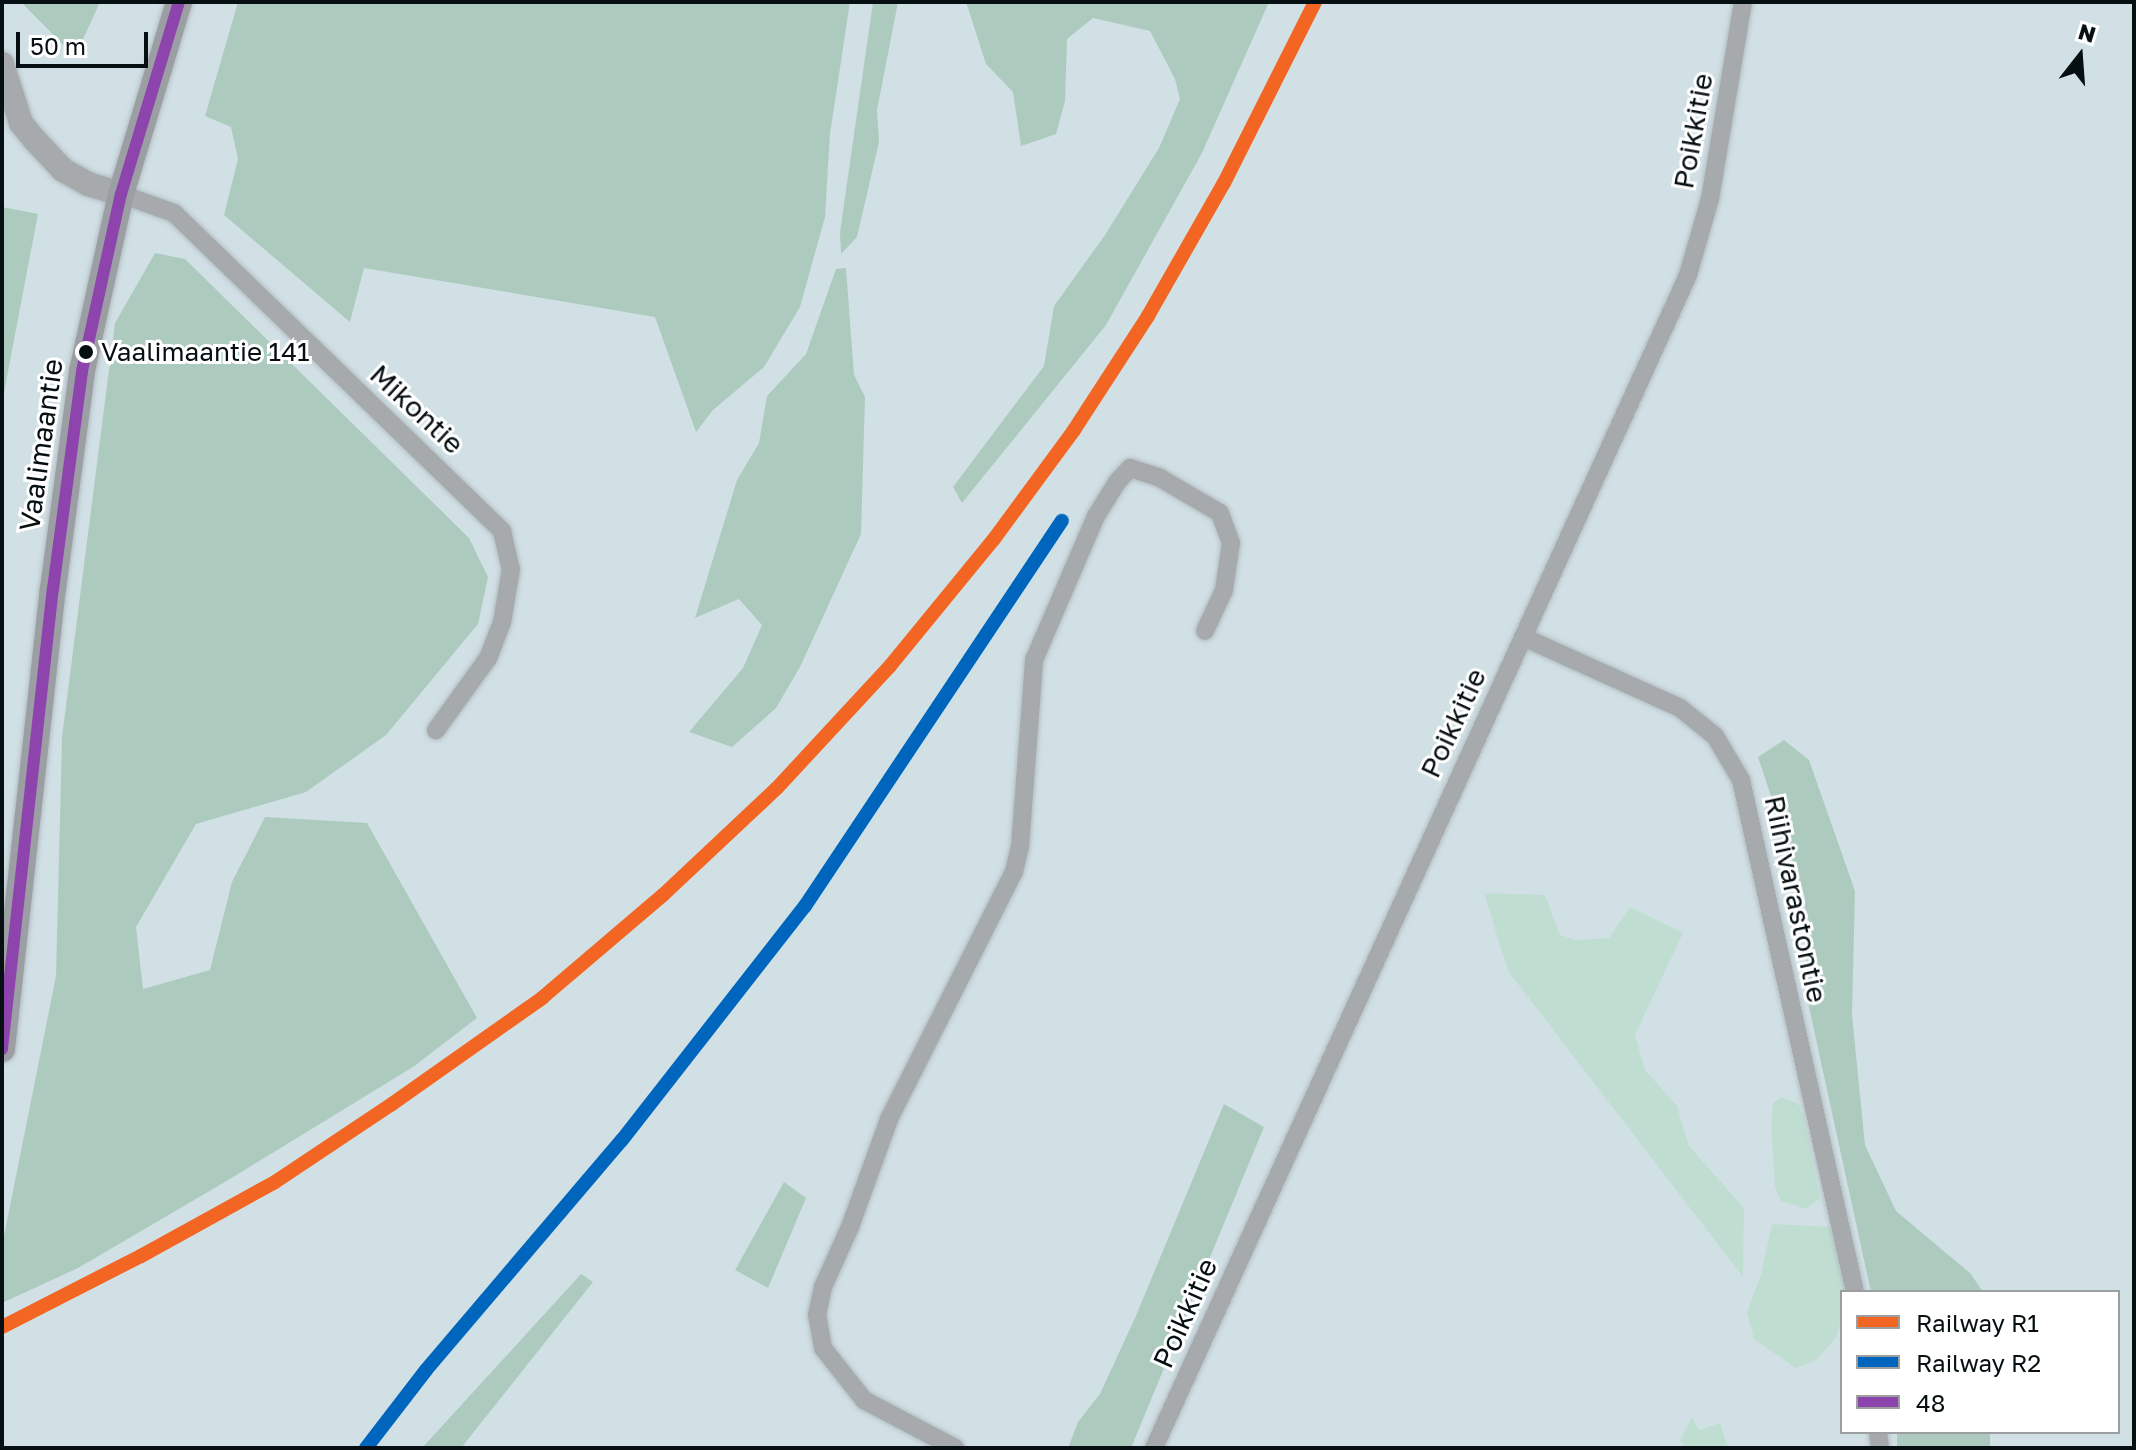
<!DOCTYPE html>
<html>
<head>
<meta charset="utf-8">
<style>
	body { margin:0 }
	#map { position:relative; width:2136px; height:1450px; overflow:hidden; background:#d1e0e5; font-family:"Golos Text",sans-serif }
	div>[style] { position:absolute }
	.green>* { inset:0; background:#bfded1 }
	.forest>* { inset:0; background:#accbbe; transform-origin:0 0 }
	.roads { filter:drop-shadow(0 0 2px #b2bec2) drop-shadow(0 0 2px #b2bec2) }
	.minor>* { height:18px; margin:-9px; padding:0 9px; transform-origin:9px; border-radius:9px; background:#a6aaad }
	.tertiary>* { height:24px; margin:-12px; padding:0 12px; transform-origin:12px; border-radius:12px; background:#a6aaad }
	.secondary>* { height:26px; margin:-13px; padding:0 13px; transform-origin:13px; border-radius:13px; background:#9b9fa3 }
	.bus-1>* { height:12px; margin:-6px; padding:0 6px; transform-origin:6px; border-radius:6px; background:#8e44ad }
	.rail-1>* { height:14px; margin:-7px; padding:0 7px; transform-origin:7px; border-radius:7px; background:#f26522 }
	.rail-2>* { height:14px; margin:-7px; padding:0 7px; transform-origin:7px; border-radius:7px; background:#0065bd }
	.dots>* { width:22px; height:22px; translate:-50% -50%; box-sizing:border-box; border:4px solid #fff; border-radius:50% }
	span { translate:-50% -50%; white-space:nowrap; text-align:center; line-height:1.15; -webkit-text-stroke:6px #fff; paint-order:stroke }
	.bus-label { font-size:26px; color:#060f12 }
	.left { translate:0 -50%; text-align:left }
	.street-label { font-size:28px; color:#060f12 }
	.frame { position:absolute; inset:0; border:4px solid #060f12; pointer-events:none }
	.legend { position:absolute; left:1840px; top:1290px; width:280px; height:144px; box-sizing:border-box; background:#fff; border:2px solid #9b9fa0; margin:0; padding:10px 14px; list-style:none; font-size:24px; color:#060f12 }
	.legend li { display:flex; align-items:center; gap:16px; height:40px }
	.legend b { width:40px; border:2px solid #9b9fa0 }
	.north { position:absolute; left:2040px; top:16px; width:80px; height:80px; -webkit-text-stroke:6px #fff; paint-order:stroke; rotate:17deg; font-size:22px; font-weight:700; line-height:32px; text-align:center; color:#060f12 }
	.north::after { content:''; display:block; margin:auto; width:28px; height:36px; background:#060f12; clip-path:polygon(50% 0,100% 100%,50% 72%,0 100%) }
	.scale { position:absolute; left:16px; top:32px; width:132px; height:36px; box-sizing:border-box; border:4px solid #060f12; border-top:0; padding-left:10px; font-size:24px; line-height:28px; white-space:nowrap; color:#060f12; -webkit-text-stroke:6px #fff; paint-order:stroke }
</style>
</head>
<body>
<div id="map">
	<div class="green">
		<div style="clip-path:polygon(1484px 893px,1545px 895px,1560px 935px,1576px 940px,1609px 938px,1630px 907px,1683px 933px,1635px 1035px,1645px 1070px,1677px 1106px,1689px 1146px,1744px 1208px,1743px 1277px,1508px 971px)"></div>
		<div style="clip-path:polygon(1781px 1097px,1798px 1104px,1804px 1118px,1820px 1198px,1806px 1209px,1781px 1201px,1775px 1187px,1771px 1126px,1773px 1103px)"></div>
		<div style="clip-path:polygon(1772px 1224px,1830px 1227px,1848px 1292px,1842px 1292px,1842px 1317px,1836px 1338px,1816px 1360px,1796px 1368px,1754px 1339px,1747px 1313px,1761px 1274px)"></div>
		<div style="clip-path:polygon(1692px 1417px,1699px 1430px,1720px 1423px,1728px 1448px,1685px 1448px,1680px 1440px)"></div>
	</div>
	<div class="forest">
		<div style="clip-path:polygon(21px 2px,100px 2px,75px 57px)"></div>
		<div style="clip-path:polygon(238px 2px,850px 2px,830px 134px,825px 217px,800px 307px,764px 367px,713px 410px,696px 432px,655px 317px,364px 268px,350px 322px,224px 215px,238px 159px,231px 127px,205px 116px)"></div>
		<div style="clip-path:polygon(873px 2px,898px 2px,877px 110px,879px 142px,857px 237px,841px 254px,840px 232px)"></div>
		<div style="clip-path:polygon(966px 2px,1269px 2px,1202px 153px,1106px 325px,962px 503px,953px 487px,1044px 366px,1054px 306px,1105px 235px,1159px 148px,1180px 99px,1175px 79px,1150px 31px,1093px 18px,1067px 39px,1065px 101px,1056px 134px,1021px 146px,1013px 92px,986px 64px)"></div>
		<div style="clip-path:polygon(2px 207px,38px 214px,2px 403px)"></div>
		<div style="clip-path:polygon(155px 253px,185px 259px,469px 538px,488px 577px,478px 624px,386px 735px,306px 792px,196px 824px,136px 927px,143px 989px,210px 970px,232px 882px,265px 817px,367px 823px,477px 1018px,413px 1067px,230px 1179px,78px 1268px,2px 1303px,2px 1246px,56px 976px,62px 737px,115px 323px)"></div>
		<div style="clip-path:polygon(846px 268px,854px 375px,865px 397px,861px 534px,800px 667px,776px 708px,732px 747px,689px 732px,743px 668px,762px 625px,739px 599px,695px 618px,737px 480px,759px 443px,767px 396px,806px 354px,836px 269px)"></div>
		<div style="clip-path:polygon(1784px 740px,1809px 760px,1855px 891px,1852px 1015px,1865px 1145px,1896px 1211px,1971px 1274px,1983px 1292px,1871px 1292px,1807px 998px,1805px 898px,1758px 757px)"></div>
		<div style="clip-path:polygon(1224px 1104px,1264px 1127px,1131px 1448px,1068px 1448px,1078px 1422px,1100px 1394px,1135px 1318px)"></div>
		<div style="clip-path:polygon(784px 1182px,806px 1198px,768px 1288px,735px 1270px)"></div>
		<div style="clip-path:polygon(581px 1274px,593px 1282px,461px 1448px,422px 1448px)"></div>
		<div style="left:1897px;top:1432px;width:93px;height:16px"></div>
	</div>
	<div class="roads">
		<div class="minor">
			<div style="left:121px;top:194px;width:56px;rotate:19.7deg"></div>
			<div style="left:174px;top:213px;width:457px;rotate:44.1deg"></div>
			<div style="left:502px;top:531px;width:39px;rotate:77deg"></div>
			<div style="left:511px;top:569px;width:54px;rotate:99.6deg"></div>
			<div style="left:502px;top:622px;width:39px;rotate:111deg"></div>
			<div style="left:488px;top:658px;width:89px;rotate:125.8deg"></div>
			<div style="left:1523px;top:637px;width:172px;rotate:24.3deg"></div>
			<div style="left:1680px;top:708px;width:45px;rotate:38.7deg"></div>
			<div style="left:1715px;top:736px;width:51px;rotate:59.4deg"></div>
			<div style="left:1741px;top:780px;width:525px;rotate:77.45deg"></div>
			<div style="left:1878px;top:1432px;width:16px;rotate:83deg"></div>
			<div style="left:955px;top:1448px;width:103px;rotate:-152.2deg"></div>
			<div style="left:864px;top:1400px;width:66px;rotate:-128.3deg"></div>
			<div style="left:823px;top:1348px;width:34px;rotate:-100deg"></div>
			<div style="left:817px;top:1315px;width:29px;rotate:-78deg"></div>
			<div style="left:823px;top:1287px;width:66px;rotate:-65.8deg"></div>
			<div style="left:850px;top:1227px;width:115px;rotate:-70.1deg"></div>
			<div style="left:889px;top:1119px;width:277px;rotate:-63.2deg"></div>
			<div style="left:1014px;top:872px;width:26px;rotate:-77deg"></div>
			<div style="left:1020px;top:847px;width:188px;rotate:-85.7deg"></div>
			<div style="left:1034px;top:660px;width:157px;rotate:-66.7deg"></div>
			<div style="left:1096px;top:516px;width:40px;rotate:-58deg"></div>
			<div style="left:1117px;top:482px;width:19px;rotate:-47deg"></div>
			<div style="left:1130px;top:468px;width:32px;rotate:18deg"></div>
			<div style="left:1160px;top:478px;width:69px;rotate:30.3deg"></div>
			<div style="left:1220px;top:513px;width:32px;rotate:70deg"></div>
			<div style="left:1231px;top:543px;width:48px;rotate:98.5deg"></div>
			<div style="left:1224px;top:590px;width:45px;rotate:114.9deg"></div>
			<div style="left:1154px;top:1448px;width:1289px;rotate:-65.52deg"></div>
			<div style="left:1688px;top:275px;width:79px;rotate:-73.9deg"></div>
			<div style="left:1710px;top:199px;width:200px;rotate:-80.5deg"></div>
		</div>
		<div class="tertiary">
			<div style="left:2px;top:64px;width:62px;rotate:72.1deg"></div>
			<div style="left:21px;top:123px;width:22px;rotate:51deg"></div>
			<div style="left:35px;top:140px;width:41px;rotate:47deg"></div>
			<div style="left:63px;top:170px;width:29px;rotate:29deg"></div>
			<div style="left:88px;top:184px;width:34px;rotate:17deg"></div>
		</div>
		<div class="secondary">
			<div style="left:2px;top:1049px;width:463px;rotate:-83.7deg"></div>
			<div style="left:53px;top:589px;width:220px;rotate:-82.4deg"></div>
			<div style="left:82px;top:371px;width:181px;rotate:-77.6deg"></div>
			<div style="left:121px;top:194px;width:201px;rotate:-73.2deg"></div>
		</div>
	</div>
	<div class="bus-1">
		<div style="left:2px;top:1049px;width:463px;rotate:-83.7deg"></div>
		<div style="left:53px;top:589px;width:220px;rotate:-82.4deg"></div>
		<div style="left:82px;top:371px;width:181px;rotate:-77.6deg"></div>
		<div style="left:121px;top:194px;width:201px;rotate:-73.2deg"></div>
	</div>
	<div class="rail-1">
		<div style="left:2px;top:1327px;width:156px;rotate:-27.1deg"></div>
		<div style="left:141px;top:1256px;width:153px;rotate:-28.9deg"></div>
		<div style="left:275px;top:1182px;width:141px;rotate:-33.7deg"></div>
		<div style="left:392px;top:1104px;width:184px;rotate:-35.2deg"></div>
		<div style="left:542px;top:998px;width:159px;rotate:-40.4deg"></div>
		<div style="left:663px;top:895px;width:156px;rotate:-43.2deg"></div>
		<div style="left:777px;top:788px;width:166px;rotate:-47.2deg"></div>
		<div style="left:890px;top:666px;width:164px;rotate:-50.7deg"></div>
		<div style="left:994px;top:539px;width:135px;rotate:-53.7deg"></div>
		<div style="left:1074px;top:430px;width:136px;rotate:-57deg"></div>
		<div style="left:1148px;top:316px;width:153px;rotate:-60.3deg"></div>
		<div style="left:1224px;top:183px;width:203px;rotate:-63.3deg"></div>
	</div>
	<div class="rail-2">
		<div style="left:366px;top:1448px;width:98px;rotate:-52.4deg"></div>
		<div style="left:426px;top:1370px;width:302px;rotate:-49.6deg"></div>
		<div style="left:622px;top:1140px;width:297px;rotate:-52deg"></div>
		<div style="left:805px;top:906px;width:463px;rotate:-56.3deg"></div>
	</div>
	<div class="dots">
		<div style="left:86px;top:352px;background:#060f12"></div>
	</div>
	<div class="bus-label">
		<span class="left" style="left:101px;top:352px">Vaalimaantie 141</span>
	</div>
	<div class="street-label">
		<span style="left:1693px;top:131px;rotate:-80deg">Poikkitie</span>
		<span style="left:417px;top:409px;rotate:43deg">Mikontie</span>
		<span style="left:41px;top:445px;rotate:-82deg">Vaalimaantie</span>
		<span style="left:1453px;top:723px;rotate:-65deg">Poikkitie</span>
		<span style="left:1796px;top:899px;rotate:78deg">Riihivarastontie</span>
		<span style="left:1185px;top:1313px;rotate:-66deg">Poikkitie</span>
	</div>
	<div class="frame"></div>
	<ul class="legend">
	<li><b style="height:10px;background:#f26522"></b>Railway R1</li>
	<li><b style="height:10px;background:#0065bd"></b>Railway R2</li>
	<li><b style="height:10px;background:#8e44ad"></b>48</li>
	</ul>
	<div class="north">N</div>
	<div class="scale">50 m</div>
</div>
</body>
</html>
